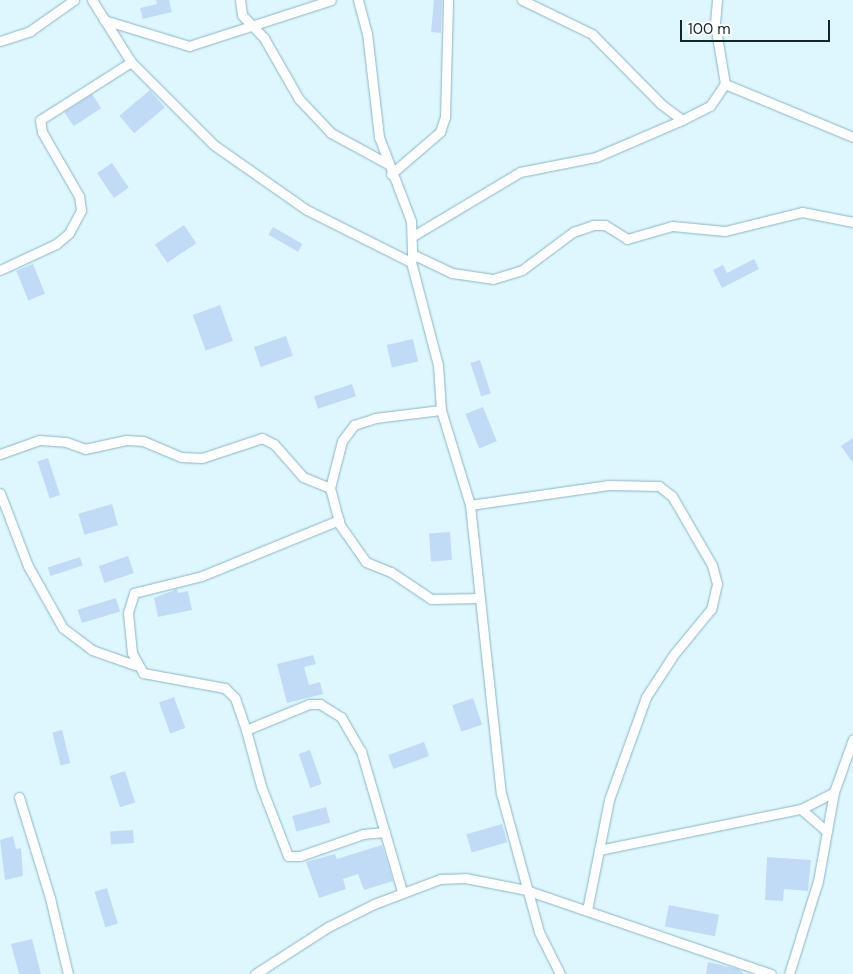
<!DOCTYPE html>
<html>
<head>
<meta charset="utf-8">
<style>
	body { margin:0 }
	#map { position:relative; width:853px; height:974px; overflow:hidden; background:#def7ff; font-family:"DM Sans",sans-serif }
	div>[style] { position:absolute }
	.building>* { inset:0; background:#c1dbf7; transform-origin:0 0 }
	.roads { filter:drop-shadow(0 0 1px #8cb5c2) drop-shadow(0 0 1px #8cb5c2) }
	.minor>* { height:9px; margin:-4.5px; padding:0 4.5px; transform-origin:4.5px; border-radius:4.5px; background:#fff }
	span { translate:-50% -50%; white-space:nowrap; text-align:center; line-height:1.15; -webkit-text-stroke:4.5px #fff; paint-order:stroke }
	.scale { position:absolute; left:680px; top:20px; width:150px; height:22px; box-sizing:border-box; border:2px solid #15262b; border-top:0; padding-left:6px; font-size:15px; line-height:18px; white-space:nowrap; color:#15262b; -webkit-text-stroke:4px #fff; paint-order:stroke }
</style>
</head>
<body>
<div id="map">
	<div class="building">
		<div style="clip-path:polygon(156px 0,169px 0,172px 12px,143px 19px,140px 8px,157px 4px)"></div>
		<div style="clip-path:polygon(434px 0,442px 0,441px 33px,431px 32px)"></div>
		<div style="left:150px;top:90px;width:23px;height:40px;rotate:50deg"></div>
		<div style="left:92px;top:94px;width:17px;height:33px;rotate:57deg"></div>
		<div style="left:112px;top:163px;width:30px;height:18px;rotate:56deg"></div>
		<div style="left:184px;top:225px;width:22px;height:35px;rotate:56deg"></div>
		<div style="left:273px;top:227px;width:34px;height:9px;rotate:30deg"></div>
		<div style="clip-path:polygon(754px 259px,759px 269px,722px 288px,713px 270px,723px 265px,727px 273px)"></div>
		<div style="left:33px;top:264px;width:32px;height:18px;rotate:68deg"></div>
		<div style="left:220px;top:305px;width:38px;height:29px;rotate:70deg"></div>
		<div style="left:286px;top:336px;width:21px;height:34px;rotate:71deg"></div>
		<div style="left:413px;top:339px;width:23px;height:27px;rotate:77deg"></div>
		<div style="left:480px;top:360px;width:35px;height:10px;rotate:72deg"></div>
		<div style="left:352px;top:384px;width:13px;height:40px;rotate:72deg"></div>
		<div style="left:483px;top:407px;width:37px;height:19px;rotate:68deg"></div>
		<div style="clip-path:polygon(853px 438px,853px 463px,841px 446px)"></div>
		<div style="left:48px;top:458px;width:39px;height:11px;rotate:72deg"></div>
		<div style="left:112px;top:504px;width:22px;height:35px;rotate:74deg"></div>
		<div style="left:450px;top:532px;width:28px;height:21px;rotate:86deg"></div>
		<div style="left:128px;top:556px;width:18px;height:31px;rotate:71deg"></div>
		<div style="left:80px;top:557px;width:9px;height:34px;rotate:72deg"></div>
		<div style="clip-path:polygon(177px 589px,178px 593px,188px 591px,192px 610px,158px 617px,154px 598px)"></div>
		<div style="left:116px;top:598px;width:14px;height:40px;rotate:73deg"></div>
		<div style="clip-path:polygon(313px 655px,316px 664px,304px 667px,309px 685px,320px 682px,323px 694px,287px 703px,277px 664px)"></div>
		<div style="left:174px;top:697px;width:33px;height:16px;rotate:70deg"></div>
		<div style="left:473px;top:698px;width:28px;height:22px;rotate:71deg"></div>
		<div style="left:62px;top:730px;width:34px;height:10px;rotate:76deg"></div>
		<div style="left:424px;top:742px;width:15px;height:38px;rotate:70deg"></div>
		<div style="left:310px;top:750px;width:36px;height:12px;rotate:71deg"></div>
		<div style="left:125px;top:771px;width:33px;height:16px;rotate:72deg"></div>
		<div style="left:326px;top:807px;width:16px;height:35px;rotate:75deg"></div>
		<div style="left:502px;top:824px;width:19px;height:37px;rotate:74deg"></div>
		<div style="left:133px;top:830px;width:13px;height:23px;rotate:86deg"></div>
		<div style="clip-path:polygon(13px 836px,16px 849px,21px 848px,23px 876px,5px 880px,0 840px)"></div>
		<div style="clip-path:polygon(382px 845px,393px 881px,364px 890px,358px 874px,343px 879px,346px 889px,319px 898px,306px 862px,335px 854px,337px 859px)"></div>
		<div style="clip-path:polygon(767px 857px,811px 860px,808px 891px,784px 889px,783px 901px,765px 900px)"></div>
		<div style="left:107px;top:888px;width:37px;height:13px;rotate:73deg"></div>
		<div style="left:669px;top:905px;width:51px;height:22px;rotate:11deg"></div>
		<div style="clip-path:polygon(32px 939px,41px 974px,19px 974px,11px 944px)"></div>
		<div style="clip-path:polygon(708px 962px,738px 969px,744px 974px,706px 974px)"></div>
	</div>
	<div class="roads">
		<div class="minor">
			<div style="left:92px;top:0;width:73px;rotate:57.8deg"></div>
			<div style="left:131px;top:62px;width:117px;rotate:45deg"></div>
			<div style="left:214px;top:145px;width:113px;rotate:35deg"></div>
			<div style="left:307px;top:210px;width:116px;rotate:26.6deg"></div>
			<div style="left:411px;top:262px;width:106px;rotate:75.3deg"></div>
			<div style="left:438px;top:365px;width:45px;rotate:86.2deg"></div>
			<div style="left:441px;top:410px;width:99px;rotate:73deg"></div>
			<div style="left:470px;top:505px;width:290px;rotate:83.9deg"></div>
			<div style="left:501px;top:793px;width:144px;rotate:74.7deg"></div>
			<div style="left:539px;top:932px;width:47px;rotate:63.4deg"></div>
			<div style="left:240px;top:0;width:15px;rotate:82deg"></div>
			<div style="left:242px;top:15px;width:32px;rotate:46deg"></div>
			<div style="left:264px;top:38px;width:70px;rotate:60.2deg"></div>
			<div style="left:299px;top:99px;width:47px;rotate:46.7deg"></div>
			<div style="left:331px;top:133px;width:65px;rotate:28.5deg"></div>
			<div style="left:358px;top:0;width:34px;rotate:75deg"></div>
			<div style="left:367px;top:33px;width:105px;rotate:83.4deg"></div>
			<div style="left:379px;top:137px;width:90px;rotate:69.1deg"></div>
			<div style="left:411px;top:221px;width:38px;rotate:88deg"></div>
			<div style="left:522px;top:0;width:78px;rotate:25.9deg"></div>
			<div style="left:592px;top:34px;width:98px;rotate:45.4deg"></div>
			<div style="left:661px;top:104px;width:26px;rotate:37deg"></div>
			<div style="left:717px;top:0;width:24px;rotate:95deg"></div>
			<div style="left:715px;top:24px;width:61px;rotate:80.5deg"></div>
			<div style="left:725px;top:84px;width:139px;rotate:22.5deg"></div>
			<div style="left:104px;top:20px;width:89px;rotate:17deg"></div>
			<div style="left:189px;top:46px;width:149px;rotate:-17.9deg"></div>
			<div style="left:0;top:41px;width:32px;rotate:-18deg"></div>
			<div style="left:30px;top:31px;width:54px;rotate:-35.2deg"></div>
			<div style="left:391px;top:174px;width:65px;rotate:-40.6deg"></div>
			<div style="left:440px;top:132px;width:16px;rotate:-72deg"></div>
			<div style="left:445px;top:117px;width:117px;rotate:-88.5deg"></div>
			<div style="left:413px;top:236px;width:125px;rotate:-30.9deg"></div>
			<div style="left:520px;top:172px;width:77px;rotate:-11.2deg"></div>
			<div style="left:596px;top:157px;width:94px;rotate:-23.3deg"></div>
			<div style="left:682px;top:120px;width:31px;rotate:-27deg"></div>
			<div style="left:710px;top:106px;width:27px;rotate:-56deg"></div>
			<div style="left:412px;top:254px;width:44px;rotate:25.4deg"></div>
			<div style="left:452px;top:273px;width:41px;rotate:8.3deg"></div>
			<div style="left:493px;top:279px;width:30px;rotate:-17deg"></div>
			<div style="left:522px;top:270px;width:64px;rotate:-36.7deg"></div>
			<div style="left:573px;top:232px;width:21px;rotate:-19deg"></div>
			<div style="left:593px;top:225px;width:12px"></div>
			<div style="left:605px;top:225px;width:26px;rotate:32deg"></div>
			<div style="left:627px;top:239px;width:47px;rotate:-16.1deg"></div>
			<div style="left:672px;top:226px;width:53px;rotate:5.4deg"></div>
			<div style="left:725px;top:231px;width:79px;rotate:-13.9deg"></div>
			<div style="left:802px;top:212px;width:52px;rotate:11.1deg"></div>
			<div style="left:0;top:270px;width:62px;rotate:-24.9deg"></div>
			<div style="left:56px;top:244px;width:17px;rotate:-40deg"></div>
			<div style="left:69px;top:233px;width:26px;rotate:-62deg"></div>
			<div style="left:81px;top:210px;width:14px;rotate:-98deg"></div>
			<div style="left:79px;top:196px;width:74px;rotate:-120deg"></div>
			<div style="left:42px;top:132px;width:12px;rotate:-99deg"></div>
			<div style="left:40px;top:120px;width:108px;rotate:-32.5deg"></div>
			<div style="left:0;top:454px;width:41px;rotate:-19.7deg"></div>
			<div style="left:39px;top:440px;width:27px;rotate:4deg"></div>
			<div style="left:66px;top:442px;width:20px;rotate:20deg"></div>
			<div style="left:85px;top:449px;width:42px;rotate:-12.4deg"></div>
			<div style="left:126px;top:440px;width:17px;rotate:3deg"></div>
			<div style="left:143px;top:441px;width:41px;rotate:22.8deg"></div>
			<div style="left:181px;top:457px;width:21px;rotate:3deg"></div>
			<div style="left:202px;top:458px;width:63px;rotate:-18.4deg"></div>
			<div style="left:262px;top:438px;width:13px;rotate:27deg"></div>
			<div style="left:274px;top:444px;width:44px;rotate:48.7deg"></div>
			<div style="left:303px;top:477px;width:29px;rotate:22deg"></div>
			<div style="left:330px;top:488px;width:49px;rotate:-75.7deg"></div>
			<div style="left:342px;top:441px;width:20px;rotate:-53deg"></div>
			<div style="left:354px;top:425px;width:22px;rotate:-18deg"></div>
			<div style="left:375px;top:418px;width:66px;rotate:-6.9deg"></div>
			<div style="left:330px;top:488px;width:38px;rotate:75deg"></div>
			<div style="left:340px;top:525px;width:45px;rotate:54.9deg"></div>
			<div style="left:366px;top:562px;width:27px;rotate:22deg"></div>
			<div style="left:391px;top:572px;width:48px;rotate:34deg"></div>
			<div style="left:431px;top:599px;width:49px;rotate:-1.2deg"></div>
			<div style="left:0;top:493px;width:78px;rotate:69deg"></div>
			<div style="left:28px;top:566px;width:71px;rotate:60.6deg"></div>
			<div style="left:63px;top:628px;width:36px;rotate:37deg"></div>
			<div style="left:92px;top:650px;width:46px;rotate:19.2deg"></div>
			<div style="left:470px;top:505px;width:140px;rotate:-8.2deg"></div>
			<div style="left:609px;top:485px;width:50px;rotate:1.1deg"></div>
			<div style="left:659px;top:486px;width:16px;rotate:38deg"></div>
			<div style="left:672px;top:496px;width:80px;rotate:59.9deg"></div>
			<div style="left:712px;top:565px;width:20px;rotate:75deg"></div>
			<div style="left:717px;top:584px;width:26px;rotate:103deg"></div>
			<div style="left:711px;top:609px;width:58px;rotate:129.4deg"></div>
			<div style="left:674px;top:654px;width:51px;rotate:123.1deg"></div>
			<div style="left:646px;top:697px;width:109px;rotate:109.8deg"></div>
			<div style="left:609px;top:800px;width:112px;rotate:101.3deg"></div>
			<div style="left:339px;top:520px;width:148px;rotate:157.8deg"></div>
			<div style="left:202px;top:576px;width:70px;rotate:166deg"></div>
			<div style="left:134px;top:593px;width:21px;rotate:107deg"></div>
			<div style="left:128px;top:613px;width:40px;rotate:84.3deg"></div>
			<div style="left:132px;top:653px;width:23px;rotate:61deg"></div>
			<div style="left:143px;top:673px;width:83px;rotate:10.4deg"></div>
			<div style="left:225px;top:688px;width:14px;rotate:45deg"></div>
			<div style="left:235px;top:698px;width:34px;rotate:71deg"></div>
			<div style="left:246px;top:730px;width:68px;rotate:-22.4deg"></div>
			<div style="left:309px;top:704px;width:11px"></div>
			<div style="left:320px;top:704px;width:25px;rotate:32deg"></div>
			<div style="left:341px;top:717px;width:39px;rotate:60deg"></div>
			<div style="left:361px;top:751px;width:146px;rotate:73.7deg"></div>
			<div style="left:246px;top:730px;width:58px;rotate:75deg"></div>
			<div style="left:261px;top:786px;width:75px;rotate:68.9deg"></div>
			<div style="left:288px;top:856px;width:12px"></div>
			<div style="left:300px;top:856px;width:67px;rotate:-19.2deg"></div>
			<div style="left:363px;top:834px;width:22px;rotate:-5deg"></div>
			<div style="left:19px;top:797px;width:106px;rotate:72.9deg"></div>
			<div style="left:50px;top:898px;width:78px;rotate:76.7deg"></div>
			<div style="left:801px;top:809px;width:33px;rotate:41deg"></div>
			<div style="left:599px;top:850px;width:206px;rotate:-11.5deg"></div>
			<div style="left:801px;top:809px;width:37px;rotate:-27deg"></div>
			<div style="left:255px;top:974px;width:87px;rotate:-32.8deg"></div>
			<div style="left:328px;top:927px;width:51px;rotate:-26.6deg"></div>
			<div style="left:374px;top:904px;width:71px;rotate:-20.7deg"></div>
			<div style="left:440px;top:879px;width:25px;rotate:-2deg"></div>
			<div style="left:465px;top:878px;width:62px;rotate:11.1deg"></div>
			<div style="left:526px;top:890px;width:259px;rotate:18.9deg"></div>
			<div style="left:789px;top:974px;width:97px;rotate:-72.7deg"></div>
			<div style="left:818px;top:881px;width:90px;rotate:-79.8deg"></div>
			<div style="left:834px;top:792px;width:56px;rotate:-70.3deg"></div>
		</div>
	</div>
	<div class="scale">100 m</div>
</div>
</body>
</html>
